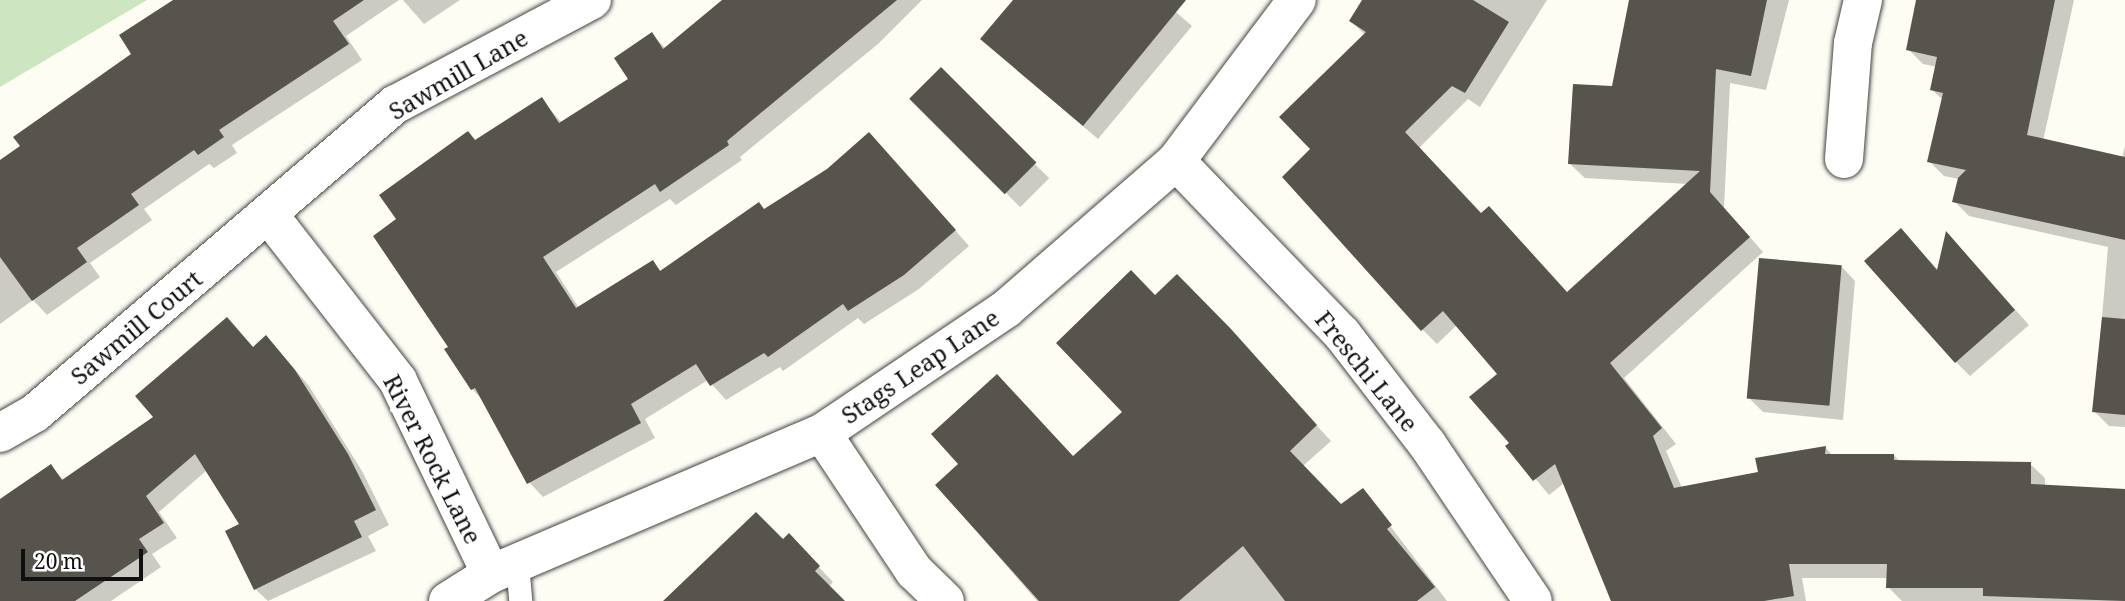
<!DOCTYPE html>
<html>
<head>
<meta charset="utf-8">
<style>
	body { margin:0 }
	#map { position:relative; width:2125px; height:601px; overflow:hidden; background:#fefdf4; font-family:"Noto Serif",serif }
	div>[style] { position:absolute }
	.green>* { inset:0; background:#cee5c1 }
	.shadow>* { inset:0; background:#0003; transform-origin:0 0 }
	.building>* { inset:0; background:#57534d; transform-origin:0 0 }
	.roads { filter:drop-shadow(0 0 2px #434343) drop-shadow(0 0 2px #434343) }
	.lane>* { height:23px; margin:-11.5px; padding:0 11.5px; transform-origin:11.5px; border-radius:11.5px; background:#fff }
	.street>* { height:38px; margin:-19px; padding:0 19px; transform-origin:19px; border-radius:19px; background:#fff }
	span { translate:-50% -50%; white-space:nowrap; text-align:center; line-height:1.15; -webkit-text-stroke:7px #fff; paint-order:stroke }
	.street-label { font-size:24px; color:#101010 }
	.scale { position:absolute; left:21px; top:549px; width:122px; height:32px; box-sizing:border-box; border:4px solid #101010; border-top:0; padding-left:9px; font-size:21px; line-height:24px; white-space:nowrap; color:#101010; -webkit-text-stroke:5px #fff; paint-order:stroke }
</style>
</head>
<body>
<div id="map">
	<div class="green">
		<div style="clip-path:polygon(0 0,147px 0,0 87px)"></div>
	</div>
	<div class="shadow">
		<div style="clip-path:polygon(176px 0,399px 0,346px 36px,362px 60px,232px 145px,237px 153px,214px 168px,209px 164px,144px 209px,152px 220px,90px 263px,100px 277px,47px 315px,33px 300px,0 324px,0 162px,133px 54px)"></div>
		<div style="clip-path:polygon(403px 0,460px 0,424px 24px)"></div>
		<div style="clip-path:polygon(725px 0,922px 0,878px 44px,740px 157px,742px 160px,676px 205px,670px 199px,556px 272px,579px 308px,653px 263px,662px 272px,765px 210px,883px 149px,969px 246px,919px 289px,864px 324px,858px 318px,783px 371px,780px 367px,726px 400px,708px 380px,645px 419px,655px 438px,543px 497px,529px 482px,485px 402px,472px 389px,399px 219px,468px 133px,477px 142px,542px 100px,562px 123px,631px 79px,652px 34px,666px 49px)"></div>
		<div style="clip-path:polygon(1015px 0,1162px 0,1192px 26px,1098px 139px,997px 53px)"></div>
		<div style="clip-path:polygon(1364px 0,1547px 0,1480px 107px,1468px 99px,1419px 148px,1482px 215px,1567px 294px,1688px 184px,1585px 178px,1570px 164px,1614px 88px,1631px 0,1789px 0,1766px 90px,1730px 83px,1724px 208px,1763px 252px,1624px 378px,1676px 444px,1666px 451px,1682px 488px,1760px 473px,1825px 447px,1833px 456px,1894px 455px,1900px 462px,2030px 464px,2045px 478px,2045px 487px,2125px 491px,2125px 601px,1902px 601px,1888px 587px,1888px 578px,1802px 578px,1806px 601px,1611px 601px,1564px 483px,1549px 495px,1508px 446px,1511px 443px,1500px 374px,1457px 325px,1437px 344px,1422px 329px,1312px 149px,1365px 35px,1351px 21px)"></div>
		<div style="clip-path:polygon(1948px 0,2074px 0,2043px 141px,2122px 158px,2125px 146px,2125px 427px,2109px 426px,2094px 411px,2108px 247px,1969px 216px,1954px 201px,1959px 179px,1944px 176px,1929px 161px,1943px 100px,1932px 90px,1937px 67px,1923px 64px,1908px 49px)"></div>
		<div style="left:941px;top:70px;width:153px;height:41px;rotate:45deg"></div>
		<div style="clip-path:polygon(1901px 230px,1939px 271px,1960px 248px,2029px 325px,1970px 376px,1956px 362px)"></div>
		<div style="clip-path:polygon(1841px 266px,1855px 281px,1843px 420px,1763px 412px,1749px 398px)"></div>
		<div style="clip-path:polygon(1192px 291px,1331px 441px,1303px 466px,1341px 506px,1363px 490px,1447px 601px,1037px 601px,937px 485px,1074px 458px,1125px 412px,1155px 298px)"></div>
		<div style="clip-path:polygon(227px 319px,254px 348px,280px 352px,309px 386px,362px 471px,389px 525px,368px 536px,376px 551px,268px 601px,255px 589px,242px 525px,207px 470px,159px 512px,177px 538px,152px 554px,161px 567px,111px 601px,0 601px,0 501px,51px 467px,64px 480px,156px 418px)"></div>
		<div style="clip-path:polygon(789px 536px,833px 582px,828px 587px,841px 601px,674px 601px)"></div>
	</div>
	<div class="building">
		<div style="clip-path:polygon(173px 0,364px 0,333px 21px,349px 44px,219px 130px,224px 137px,198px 155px,194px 150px,131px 194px,139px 205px,77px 248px,87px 262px,32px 301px,0 257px,0 160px,20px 146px,13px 137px,131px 54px,119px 35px)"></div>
		<div style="clip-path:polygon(722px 0,897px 0,727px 141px,729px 145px,660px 192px,655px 184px,543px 257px,576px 308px,653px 260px,660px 271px,759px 202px,764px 209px,827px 169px,869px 132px,956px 230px,904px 275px,848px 311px,843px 304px,768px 357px,764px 353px,710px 386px,696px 364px,631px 404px,641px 423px,527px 484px,475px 388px,471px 390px,444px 349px,448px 347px,373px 236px,396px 219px,379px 195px,468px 131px,475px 140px,542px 97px,559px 123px,628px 79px,614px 58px,652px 32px,663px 49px)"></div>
		<div style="clip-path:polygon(1013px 0,1186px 0,1083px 126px,980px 39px)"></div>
		<div style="clip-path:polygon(1362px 0,1473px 0,1509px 22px,1465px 93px,1452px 86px,1405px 132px,1481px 213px,1489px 206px,1567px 292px,1700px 171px,1568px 164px,1573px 84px,1612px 86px,1629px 0,1767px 0,1751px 76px,1716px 69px,1710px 192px,1750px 237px,1610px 363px,1662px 428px,1653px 436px,1674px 488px,1758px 472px,1755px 458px,1826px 446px,1825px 454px,1894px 454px,1894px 460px,2031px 462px,2031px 484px,2125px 489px,2125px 601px,1983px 596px,1983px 588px,1886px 588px,1887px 564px,1789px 564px,1794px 596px,1764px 601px,1611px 601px,1555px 464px,1533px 481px,1505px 446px,1509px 443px,1469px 397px,1497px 374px,1443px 311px,1421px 331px,1282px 177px,1310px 149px,1279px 117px,1366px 32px,1349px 21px)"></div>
		<div style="clip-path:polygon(1916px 0,2055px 0,2027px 135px,2125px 157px,2125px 240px,1952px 202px,1958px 178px,1966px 170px,1927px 162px,1943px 93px,1930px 90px,1937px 57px,1906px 50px)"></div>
		<div style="left:941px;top:67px;width:135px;height:45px;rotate:45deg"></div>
		<div style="clip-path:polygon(1901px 228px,1937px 270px,1946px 231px,2015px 310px,1955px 363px,1864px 261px)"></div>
		<div style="left:1759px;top:258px;width:83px;height:141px;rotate:5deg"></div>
		<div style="clip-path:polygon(1131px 270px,1155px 295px,1177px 274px,1231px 329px,1317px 425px,1290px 451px,1341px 504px,1363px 488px,1392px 525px,1387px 529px,1435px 587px,1417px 601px,1285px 601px,1243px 546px,1179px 601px,1039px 601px,935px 485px,958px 464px,931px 434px,997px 374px,1073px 456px,1122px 412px,1056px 343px)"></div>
		<div style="clip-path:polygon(227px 317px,253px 347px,266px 335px,295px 370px,348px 454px,376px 510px,354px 521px,362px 537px,254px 590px,225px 531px,239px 524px,195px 454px,146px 496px,164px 523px,139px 539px,148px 552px,75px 601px,0 601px,0 499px,51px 464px,62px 480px,153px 417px,135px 396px)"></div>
		<div style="clip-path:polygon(2102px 317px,2125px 319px,2125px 415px,2092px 412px)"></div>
		<div style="clip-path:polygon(756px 512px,783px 539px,789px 533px,820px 566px,815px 571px,845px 601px,663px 601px)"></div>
	</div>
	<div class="roads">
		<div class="lane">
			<div style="left:517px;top:563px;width:38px;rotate:85deg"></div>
		</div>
		<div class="street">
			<div style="left:1844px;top:159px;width:116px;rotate:-85.6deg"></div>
			<div style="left:1853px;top:43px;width:44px;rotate:-76.9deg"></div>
			<div style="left:1176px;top:161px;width:240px;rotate:46.2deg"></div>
			<div style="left:1342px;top:334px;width:139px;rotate:52.3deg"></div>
			<div style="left:1427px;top:444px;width:189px;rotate:56deg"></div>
			<div style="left:269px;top:215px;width:210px;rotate:52.1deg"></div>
			<div style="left:398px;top:381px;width:214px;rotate:64.3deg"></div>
			<div style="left:0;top:433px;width:40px;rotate:-29.7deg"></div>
			<div style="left:35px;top:413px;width:475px;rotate:-40.6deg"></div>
			<div style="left:396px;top:104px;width:222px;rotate:-28deg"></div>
			<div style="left:822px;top:433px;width:166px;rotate:56.3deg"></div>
			<div style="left:914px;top:571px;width:43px;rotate:44.1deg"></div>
			<div style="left:448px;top:601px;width:51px;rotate:-32.1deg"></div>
			<div style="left:491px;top:574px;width:360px;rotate:-23.1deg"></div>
			<div style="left:822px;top:433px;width:223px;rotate:-34deg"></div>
			<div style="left:1007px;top:308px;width:224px;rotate:-41deg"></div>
			<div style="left:1176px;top:161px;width:201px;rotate:-53.1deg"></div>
		</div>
	</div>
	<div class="street-label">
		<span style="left:458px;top:74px;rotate:-30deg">Sawmill Lane</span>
		<span style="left:136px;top:327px;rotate:-40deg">Sawmill Court</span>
		<span style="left:920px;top:366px;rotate:-34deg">Stags Leap Lane</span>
		<span style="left:1367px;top:371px;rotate:51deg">Freschi Lane</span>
		<span style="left:433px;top:459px;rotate:63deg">River Rock Lane</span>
	</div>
	<div class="scale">20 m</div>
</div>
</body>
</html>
